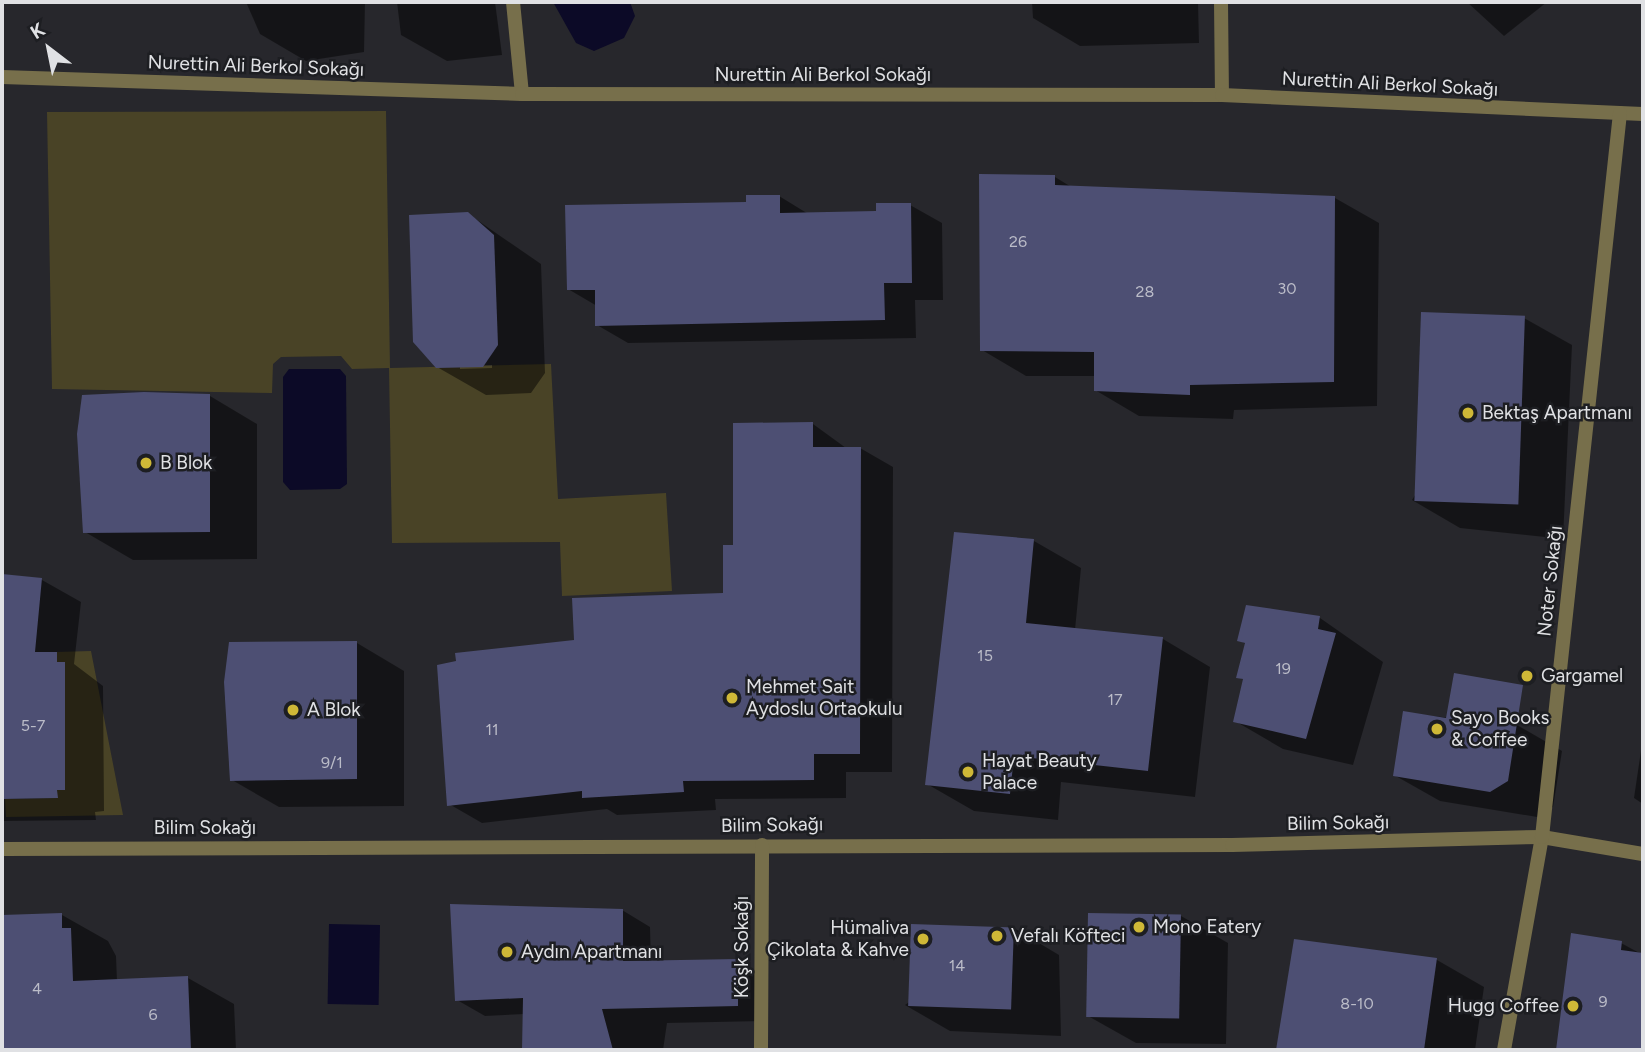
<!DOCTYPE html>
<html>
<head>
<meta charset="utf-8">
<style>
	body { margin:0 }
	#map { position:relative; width:1645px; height:1052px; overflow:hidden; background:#27272c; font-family:Figtree,sans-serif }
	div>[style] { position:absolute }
	.green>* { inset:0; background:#494326 }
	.water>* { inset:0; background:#0c0a27; transform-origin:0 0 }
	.shadow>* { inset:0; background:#0007 }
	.building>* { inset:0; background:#4d4f73; transform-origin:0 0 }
	.minor>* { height:14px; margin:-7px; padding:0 7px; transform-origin:7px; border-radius:7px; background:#776f4b }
	.dots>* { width:19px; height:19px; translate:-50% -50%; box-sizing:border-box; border:4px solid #1d1e22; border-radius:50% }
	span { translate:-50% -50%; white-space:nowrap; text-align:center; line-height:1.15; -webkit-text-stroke:5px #1d1e22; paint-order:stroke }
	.number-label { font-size:16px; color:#bbbcc8 }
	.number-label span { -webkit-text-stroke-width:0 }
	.street-label { font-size:19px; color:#e0e1e4 }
	.poi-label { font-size:19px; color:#e0e1e4 }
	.left { translate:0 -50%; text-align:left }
	.right { translate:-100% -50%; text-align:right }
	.frame { position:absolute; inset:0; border:4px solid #e0e1e4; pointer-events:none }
	.north { position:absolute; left:14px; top:14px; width:70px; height:70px; -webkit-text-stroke:5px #1d1e22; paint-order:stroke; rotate:328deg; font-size:19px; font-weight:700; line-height:28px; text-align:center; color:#e0e1e4 }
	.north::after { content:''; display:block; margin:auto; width:24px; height:32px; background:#e0e1e4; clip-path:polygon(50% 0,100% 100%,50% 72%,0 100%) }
</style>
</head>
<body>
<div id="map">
	<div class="green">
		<div style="clip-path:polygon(386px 111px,390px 368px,551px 364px,558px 499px,666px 493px,672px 591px,562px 596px,560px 542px,392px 543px,389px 368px,352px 369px,341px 356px,281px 357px,273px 364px,272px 393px,52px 389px,47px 112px)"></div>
		<div style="clip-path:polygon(91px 651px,123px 815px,6px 817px,5px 799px,57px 798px,57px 790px,65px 790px,65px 662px,57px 662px,57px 652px)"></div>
	</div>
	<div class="water">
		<div style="clip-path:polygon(553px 2px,630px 2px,635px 16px,624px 38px,594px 51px,576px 43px)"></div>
		<div style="clip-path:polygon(289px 369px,340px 369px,346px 376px,347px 484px,340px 489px,290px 490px,283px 482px,283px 377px)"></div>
		<div style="left:329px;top:924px;width:51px;height:80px;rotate:1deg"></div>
	</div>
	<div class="shadow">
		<div style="clip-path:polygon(246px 2px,365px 2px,364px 52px,306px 61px,260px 34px)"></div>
		<div style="clip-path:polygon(397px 2px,495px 2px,502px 55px,447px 61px,401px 35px)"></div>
		<div style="clip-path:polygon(1032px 2px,1198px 2px,1199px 43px,1080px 46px,1033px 18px)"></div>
		<div style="clip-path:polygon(1467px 2px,1547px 2px,1504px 36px)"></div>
		<div style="clip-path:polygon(1055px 177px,1073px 188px,1335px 198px,1379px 223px,1377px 406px,1234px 410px,1233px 419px,1139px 416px,1095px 390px,1096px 376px,1026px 376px,982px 350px)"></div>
		<div style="clip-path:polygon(779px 196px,810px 215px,878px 213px,910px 205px,942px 223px,943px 300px,915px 300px,916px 338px,628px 343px,597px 325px,597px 306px,568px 289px,748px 203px)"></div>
		<div style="clip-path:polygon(evenodd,467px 213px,541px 264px,545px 373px,531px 393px,486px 395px,437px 367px,467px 213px,492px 365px,492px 368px,460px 369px,460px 366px,492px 365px)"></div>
		<div style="clip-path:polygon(1524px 318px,1572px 345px,1563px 539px,1460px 528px,1412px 500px)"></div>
		<div style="clip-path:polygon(210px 396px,257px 424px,257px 559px,133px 560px,85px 532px)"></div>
		<div style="clip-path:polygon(813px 424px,846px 448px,860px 448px,893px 467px,892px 772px,846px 772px,846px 798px,715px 799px,716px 810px,617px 815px,607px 809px,482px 823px,449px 804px,576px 641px,725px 595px,734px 547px)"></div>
		<div style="clip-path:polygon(1034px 541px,1081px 568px,1075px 630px,1163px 639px,1210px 667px,1195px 797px,1061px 782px,1058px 820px,974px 811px,927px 784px)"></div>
		<div style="clip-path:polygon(2px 576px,42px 580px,81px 602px,74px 664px,103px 686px,104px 811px,95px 812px,96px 820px,2px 821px)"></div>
		<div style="clip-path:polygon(1247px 607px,1320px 618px,1383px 662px,1353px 765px,1283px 749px,1235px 721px,1245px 680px,1238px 677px,1246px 644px,1239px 640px)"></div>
		<div style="clip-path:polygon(357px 643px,404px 671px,404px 806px,279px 807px,232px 780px)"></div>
		<div style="clip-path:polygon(1405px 713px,1517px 725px,1562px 751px,1553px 807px,1537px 817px,1440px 801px,1394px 775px)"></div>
		<div style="clip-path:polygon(1642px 744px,1643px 744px,1643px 804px,1634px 798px)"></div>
		<div style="clip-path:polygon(622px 910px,650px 927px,651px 962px,738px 961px,766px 977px,766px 1021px,667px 1023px,663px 1050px,525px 1050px,525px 1014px,485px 1016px,457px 1000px)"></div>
		<div style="clip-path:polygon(62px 915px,108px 941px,116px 956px,117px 981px,188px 978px,234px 1004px,236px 1050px,2px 1050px,2px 917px)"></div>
		<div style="clip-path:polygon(1181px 916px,1228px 943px,1226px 1044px,1136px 1043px,1088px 1016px)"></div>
		<div style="clip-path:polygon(1014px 928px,1059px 955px,1061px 1036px,950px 1031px,905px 1005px)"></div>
		<div style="clip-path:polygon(1573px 935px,1621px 943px,1643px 955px,1643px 1050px,1558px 1050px)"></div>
		<div style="clip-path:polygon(1296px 941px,1437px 960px,1484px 987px,1475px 1050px,1277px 1050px)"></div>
	</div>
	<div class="building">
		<div style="clip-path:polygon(979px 174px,1055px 175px,1055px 185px,1335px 196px,1334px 382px,1190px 385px,1190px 395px,1094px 391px,1094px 352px,980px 351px)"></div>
		<div style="clip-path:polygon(746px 195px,780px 195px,780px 213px,876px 211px,876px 203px,911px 203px,912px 283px,884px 283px,885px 320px,595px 326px,595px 290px,567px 290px,565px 205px,746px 202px)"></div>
		<div style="clip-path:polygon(468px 212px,494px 235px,498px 345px,483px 367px,436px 368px,413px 342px,409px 215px)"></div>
		<div style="left:1421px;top:312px;width:104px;height:189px;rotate:2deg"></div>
		<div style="clip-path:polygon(144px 392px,210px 394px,210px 532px,83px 533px,77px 434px,82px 395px)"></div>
		<div style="clip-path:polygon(813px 422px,813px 447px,861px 447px,860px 754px,814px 754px,814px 780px,683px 781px,684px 792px,582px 798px,582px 791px,447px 806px,437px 665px,456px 661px,455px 653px,574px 640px,572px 598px,723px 593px,723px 545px,733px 545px,733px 423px)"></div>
		<div style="clip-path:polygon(954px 532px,1034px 539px,1026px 623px,1163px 637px,1148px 771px,1014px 756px,1010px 794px,925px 785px)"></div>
		<div style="clip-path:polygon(2px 574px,42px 578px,35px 652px,57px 652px,57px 662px,65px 662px,65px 790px,57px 790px,58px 798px,2px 799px)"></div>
		<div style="clip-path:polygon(1246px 605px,1320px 616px,1318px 629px,1336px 633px,1306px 739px,1233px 722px,1243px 679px,1236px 678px,1245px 643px,1237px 641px)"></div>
		<div style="clip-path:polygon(357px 641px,357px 779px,230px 781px,224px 682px,229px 642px)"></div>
		<div style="clip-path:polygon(1454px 673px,1523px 685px,1508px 781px,1490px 792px,1393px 776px,1403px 711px,1446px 718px)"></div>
		<div style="clip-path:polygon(450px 904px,623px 909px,623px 961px,738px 959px,738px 1006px,602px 1009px,613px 1050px,522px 1050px,523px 998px,455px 1001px)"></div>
		<div style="clip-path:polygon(62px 913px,62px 928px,71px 928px,73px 981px,188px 976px,191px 1050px,2px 1050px,2px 915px)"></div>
		<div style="left:1088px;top:913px;width:93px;height:104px;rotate:1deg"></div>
		<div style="left:911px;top:924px;width:103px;height:82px;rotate:2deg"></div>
		<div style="clip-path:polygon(1571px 933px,1622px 941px,1621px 950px,1643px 953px,1643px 1050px,1556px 1050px)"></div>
		<div style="clip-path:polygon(1294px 939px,1437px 958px,1424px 1050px,1276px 1050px)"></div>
	</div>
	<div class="minor">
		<div style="left:513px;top:2px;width:92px;rotate:84.4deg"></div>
		<div style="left:1221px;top:2px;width:93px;rotate:89.4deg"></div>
		<div style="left:2px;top:77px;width:520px;rotate:1.87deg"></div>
		<div style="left:522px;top:94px;width:700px;rotate:0.08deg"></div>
		<div style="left:1222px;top:95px;width:421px;rotate:2.6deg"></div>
		<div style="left:2px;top:849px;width:1230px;rotate:-0.19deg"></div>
		<div style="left:1232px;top:845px;width:310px;rotate:-1.5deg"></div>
		<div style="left:1542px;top:837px;width:102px;rotate:9.6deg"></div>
		<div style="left:761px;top:1050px;width:205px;rotate:-89.7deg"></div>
		<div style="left:1504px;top:1050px;width:216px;rotate:-79.9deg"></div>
		<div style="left:1542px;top:837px;width:728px;rotate:-83.85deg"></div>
	</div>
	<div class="dots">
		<div style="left:1468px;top:413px;background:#cfb837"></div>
		<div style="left:146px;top:463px;background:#cfb837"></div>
		<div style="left:1527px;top:676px;background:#cfb837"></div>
		<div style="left:732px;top:698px;background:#cfb837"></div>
		<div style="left:293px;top:710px;background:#cfb837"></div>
		<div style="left:1437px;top:729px;background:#cfb837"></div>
		<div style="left:968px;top:772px;background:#cfb837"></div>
		<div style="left:1139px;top:927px;background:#cfb837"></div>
		<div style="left:997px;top:936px;background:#cfb837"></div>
		<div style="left:923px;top:939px;background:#cfb837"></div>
		<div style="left:507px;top:952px;background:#cfb837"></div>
		<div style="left:1573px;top:1006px;background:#cfb837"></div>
	</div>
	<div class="number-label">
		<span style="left:1018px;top:242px">26</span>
		<span style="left:1287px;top:289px">30</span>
		<span style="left:1145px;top:292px">28</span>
		<span style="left:985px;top:656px">15</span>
		<span style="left:1283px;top:669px">19</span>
		<span style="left:1115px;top:700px">17</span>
		<span style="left:33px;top:726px">5-7</span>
		<span style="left:492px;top:730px">11</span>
		<span style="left:332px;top:763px">9/1</span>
		<span style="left:957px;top:966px">14</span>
		<span style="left:37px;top:989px">4</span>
		<span style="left:1603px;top:1002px">9</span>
		<span style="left:1357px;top:1004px">8-10</span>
		<span style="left:153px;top:1015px">6</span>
	</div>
	<div class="street-label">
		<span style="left:256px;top:66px;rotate:2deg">Nurettin Ali Berkol Sokağı</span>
		<span style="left:823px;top:75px">Nurettin Ali Berkol Sokağı</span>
		<span style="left:1390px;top:84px;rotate:3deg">Nurettin Ali Berkol Sokağı</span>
		<span style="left:1550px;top:581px;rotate:-84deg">Noter Sokağı</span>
		<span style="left:1338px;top:823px;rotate:-1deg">Bilim Sokağı</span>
		<span style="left:772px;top:825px;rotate:-1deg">Bilim Sokağı</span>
		<span style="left:205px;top:828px">Bilim Sokağı</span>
		<span style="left:742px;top:947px;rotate:-90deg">Köşk Sokağı</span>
	</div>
	<div class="poi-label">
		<span class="left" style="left:1482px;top:413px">Bektaş Apartmanı</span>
		<span class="left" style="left:160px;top:463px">B Blok</span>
		<span class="left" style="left:1541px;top:676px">Gargamel</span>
		<span class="left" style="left:746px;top:698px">Mehmet Sait<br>Aydoslu Ortaokulu</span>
		<span class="left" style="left:307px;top:710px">A Blok</span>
		<span class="left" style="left:1451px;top:729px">Sayo Books<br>&amp; Coffee</span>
		<span class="left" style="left:982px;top:772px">Hayat Beauty<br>Palace</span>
		<span class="left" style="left:1153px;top:927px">Mono Eatery</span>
		<span class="right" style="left:909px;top:939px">Hümaliva<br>Çikolata &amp; Kahve</span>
		<span class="left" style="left:1011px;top:936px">Vefalı Köfteci</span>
		<span class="left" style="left:521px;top:952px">Aydın Apartmanı</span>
		<span class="right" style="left:1559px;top:1006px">Hugg Coffee</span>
	</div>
	<div class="frame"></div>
	<div class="north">K</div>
</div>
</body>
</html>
